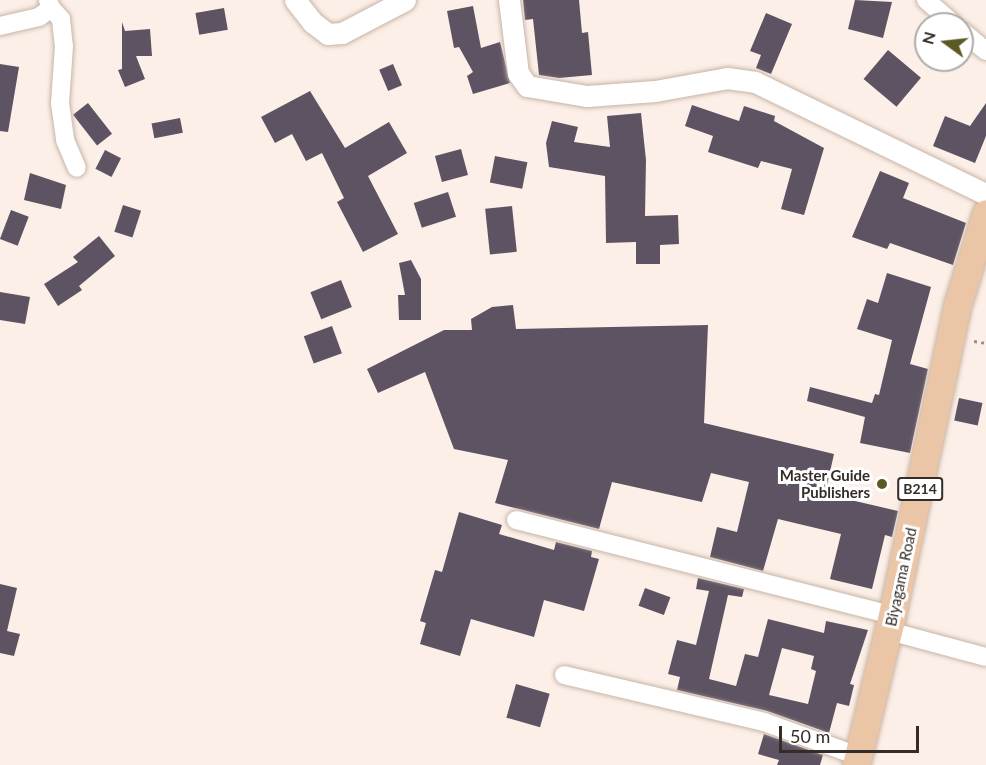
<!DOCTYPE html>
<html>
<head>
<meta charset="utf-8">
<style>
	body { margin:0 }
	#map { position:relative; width:986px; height:765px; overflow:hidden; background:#fcefe7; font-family:Lato,sans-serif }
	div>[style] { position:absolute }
	.building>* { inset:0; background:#5e5363; transform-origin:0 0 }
	.path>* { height:3px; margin-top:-1.5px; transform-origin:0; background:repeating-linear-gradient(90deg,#988d87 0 3px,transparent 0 7.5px) }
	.roads { filter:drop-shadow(0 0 2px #c7b4a6) drop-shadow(0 0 2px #c7b4a6) }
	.minor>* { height:18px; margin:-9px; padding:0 9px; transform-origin:9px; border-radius:9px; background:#fff }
	.tertiary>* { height:21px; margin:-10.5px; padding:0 10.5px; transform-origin:10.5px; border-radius:10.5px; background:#fff }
	.primary>* { height:27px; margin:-13.5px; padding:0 13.5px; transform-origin:13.5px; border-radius:13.5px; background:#ebc6a6 }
	.dots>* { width:16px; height:16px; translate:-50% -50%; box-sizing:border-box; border:3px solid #fff; border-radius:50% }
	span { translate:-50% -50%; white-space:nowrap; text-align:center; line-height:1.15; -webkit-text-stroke:6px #fff; paint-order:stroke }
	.shield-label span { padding:2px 4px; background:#fff; border:2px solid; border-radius:4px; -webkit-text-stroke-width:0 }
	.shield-label { font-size:14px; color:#342c27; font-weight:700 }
	.poi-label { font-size:15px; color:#342c27; font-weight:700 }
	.right { translate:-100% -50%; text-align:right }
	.street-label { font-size:15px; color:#342c27 }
	.north { position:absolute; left:914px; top:12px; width:60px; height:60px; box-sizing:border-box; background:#fff; border:2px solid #aeaba9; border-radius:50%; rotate:285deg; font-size:16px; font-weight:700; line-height:24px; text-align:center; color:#342c27 }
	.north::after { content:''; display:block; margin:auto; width:21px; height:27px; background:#5c5925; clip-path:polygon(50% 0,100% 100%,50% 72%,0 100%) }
	.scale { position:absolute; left:779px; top:726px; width:140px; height:27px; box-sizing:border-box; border:3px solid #342c27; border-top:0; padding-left:8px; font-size:18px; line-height:21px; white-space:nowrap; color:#342c27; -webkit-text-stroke:4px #fff; paint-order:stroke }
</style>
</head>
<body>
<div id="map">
	<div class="building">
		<div style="clip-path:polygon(523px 0,579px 0,582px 33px,588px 32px,592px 75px,559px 78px,539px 75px,533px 19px,525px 20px)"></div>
		<div style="clip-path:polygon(855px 0,892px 2px,883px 38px,848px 29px)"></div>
		<div style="clip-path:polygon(473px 6px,481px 48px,500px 42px,510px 83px,473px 94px,467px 76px,473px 72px,459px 47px,454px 48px,447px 11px)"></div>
		<div style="left:224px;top:8px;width:22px;height:29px;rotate:80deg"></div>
		<div style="clip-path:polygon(766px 13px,792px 24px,771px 74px,756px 68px,761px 55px,750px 51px)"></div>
		<div style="clip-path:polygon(122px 22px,125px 31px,150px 29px,152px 56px,136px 56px,145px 79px,125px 87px,118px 70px,122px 69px)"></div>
		<div style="left:888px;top:50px;width:43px;height:38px;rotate:40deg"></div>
		<div style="clip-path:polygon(0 64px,19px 67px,8px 132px,0 131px)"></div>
		<div style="left:393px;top:64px;width:23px;height:15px;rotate:67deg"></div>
		<div style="clip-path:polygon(310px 91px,345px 148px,389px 122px,407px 153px,368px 176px,398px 234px,363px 252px,337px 202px,344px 198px,322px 153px,306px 161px,292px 134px,275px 143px,261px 117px)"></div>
		<div style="left:88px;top:103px;width:39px;height:19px;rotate:52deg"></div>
		<div style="clip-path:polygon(986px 103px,986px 136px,975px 163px,933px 146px,945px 116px,970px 126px)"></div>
		<div style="clip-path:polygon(692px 105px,739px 121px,744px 106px,775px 116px,774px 121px,824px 148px,804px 215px,781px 209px,792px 169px,761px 161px,758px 168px,708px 152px,713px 136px,685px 126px)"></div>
		<div style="clip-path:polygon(641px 113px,646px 160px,645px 216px,678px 215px,679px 244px,660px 245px,660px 264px,636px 264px,636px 242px,606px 243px,605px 176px,549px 167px,546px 143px,552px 121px,578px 127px,574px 142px,610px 147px,607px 116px)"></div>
		<div style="left:180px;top:118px;width:15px;height:29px;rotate:79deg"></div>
		<div style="left:461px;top:149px;width:27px;height:27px;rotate:75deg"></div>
		<div style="left:105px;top:150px;width:18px;height:21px;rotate:27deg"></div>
		<div style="left:495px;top:156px;width:33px;height:27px;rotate:11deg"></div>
		<div style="clip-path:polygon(880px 171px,909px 183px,903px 198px,966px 223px,953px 265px,890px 243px,887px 249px,852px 237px)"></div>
		<div style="clip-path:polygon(30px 173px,66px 185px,61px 209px,24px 200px)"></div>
		<div style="left:448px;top:192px;width:26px;height:36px;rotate:72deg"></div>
		<div style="left:123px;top:205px;width:19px;height:28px;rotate:18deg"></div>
		<div style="left:512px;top:206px;width:46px;height:27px;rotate:84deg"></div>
		<div style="left:11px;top:210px;width:19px;height:31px;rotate:21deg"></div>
		<div style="clip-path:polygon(99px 236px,115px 256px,79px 286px,82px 290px,58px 306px,44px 284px,78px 262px,73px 257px)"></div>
		<div style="clip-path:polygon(411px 260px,421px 279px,421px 320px,399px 320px,398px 295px,405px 295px,399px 263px)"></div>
		<div style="clip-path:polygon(887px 273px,931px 287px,910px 364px,928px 369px,910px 453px,860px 443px,865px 417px,807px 401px,810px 387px,872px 403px,875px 394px,879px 395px,892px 340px,857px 329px,867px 299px,878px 303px)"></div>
		<div style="left:341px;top:280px;width:29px;height:33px;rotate:68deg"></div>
		<div style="clip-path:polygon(0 292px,30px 297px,25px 324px,0 320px)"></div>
		<div style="clip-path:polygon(513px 305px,516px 329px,708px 325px,704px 423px,834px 454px,825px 494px,898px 511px,892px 537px,885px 535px,872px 589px,830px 579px,841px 534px,778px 519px,763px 571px,710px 557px,717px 527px,737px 532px,749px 482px,711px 473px,702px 502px,612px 482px,599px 529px,495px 503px,508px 460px,454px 449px,425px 372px,378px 393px,367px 369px,444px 330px,472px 330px,471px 319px,492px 307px)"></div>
		<div style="left:332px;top:326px;width:29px;height:30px;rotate:70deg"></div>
		<div style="left:959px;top:398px;width:24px;height:23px;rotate:12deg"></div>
		<div style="clip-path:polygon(459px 512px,502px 525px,499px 534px,554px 550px,556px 542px,592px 551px,591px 557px,599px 559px,584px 611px,544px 600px,534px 637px,471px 619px,460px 656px,420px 644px,426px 623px,420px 621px,435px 570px,442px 572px)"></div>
		<div style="clip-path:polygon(evenodd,698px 578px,744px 589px,742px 597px,728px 595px,709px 679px,736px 686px,745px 654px,758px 657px,768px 619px,824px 633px,826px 621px,868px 630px,850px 684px,854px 685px,849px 706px,837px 703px,829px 733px,767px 711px,677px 690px,680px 677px,668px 674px,677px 640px,696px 645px,709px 591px,696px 589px,698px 578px,782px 648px,814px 656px,811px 669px,816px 671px,808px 704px,769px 695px,782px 648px)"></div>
		<div style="clip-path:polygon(0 584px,17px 588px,7px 631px,20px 634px,14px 656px,0 653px)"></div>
		<div style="left:645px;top:588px;width:27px;height:19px;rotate:20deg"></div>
		<div style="left:516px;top:684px;width:35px;height:35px;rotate:16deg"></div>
		<div style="clip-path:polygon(764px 734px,823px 755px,820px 765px,777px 765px,779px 760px,758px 754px)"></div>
	</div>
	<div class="path">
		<div style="left:974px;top:341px;width:12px;rotate:9deg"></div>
	</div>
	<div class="roads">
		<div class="minor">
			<div style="left:926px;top:0;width:37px;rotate:41deg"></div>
			<div style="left:51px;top:8px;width:15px;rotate:48deg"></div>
			<div style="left:61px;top:19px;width:27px;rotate:84deg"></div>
			<div style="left:64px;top:46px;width:57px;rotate:94deg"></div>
			<div style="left:60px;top:103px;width:37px;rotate:82deg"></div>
			<div style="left:65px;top:140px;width:30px;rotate:67deg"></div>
			<div style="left:0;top:26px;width:40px;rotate:-13deg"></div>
			<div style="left:39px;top:17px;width:15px;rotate:-37deg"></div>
			<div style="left:51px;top:8px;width:9px;rotate:-111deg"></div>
			<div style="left:962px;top:31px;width:31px;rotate:40deg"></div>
			<div style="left:516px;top:520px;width:388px;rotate:14.2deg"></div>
			<div style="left:889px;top:631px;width:100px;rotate:15deg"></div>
			<div style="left:564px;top:675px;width:205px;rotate:13.2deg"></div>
			<div style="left:764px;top:722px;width:100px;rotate:19.9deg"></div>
		</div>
		<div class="tertiary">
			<div style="left:295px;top:0;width:28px;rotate:52deg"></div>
			<div style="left:312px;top:22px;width:20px;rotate:37deg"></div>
			<div style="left:328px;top:34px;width:14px;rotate:-4deg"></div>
			<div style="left:342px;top:33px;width:71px;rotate:-27.6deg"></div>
			<div style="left:509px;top:0;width:74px;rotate:83deg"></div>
			<div style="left:518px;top:73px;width:16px;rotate:55deg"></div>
			<div style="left:527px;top:86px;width:61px;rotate:9.5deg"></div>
			<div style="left:587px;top:96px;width:68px;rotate:-4.2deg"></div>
			<div style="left:655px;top:91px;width:73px;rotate:-10.2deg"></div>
			<div style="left:727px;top:78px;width:28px;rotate:8deg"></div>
			<div style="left:755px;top:82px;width:257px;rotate:25.9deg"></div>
		</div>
		<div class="primary">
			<div style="left:856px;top:765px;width:154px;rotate:-76.5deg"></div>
			<div style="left:892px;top:615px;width:319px;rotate:-78.1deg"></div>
			<div style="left:958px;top:303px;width:94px;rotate:-72.7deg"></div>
		</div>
	</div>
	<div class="dots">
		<div style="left:882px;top:484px;background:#5c5925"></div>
	</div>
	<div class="shield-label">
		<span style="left:920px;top:489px">B214</span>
	</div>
	<div class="poi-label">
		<span class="right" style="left:870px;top:484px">Master Guide<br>Publishers</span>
	</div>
	<div class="street-label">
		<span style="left:901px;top:577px;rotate:-78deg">Biyagama Road</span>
	</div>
	<div class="north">N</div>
	<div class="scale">50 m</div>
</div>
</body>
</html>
